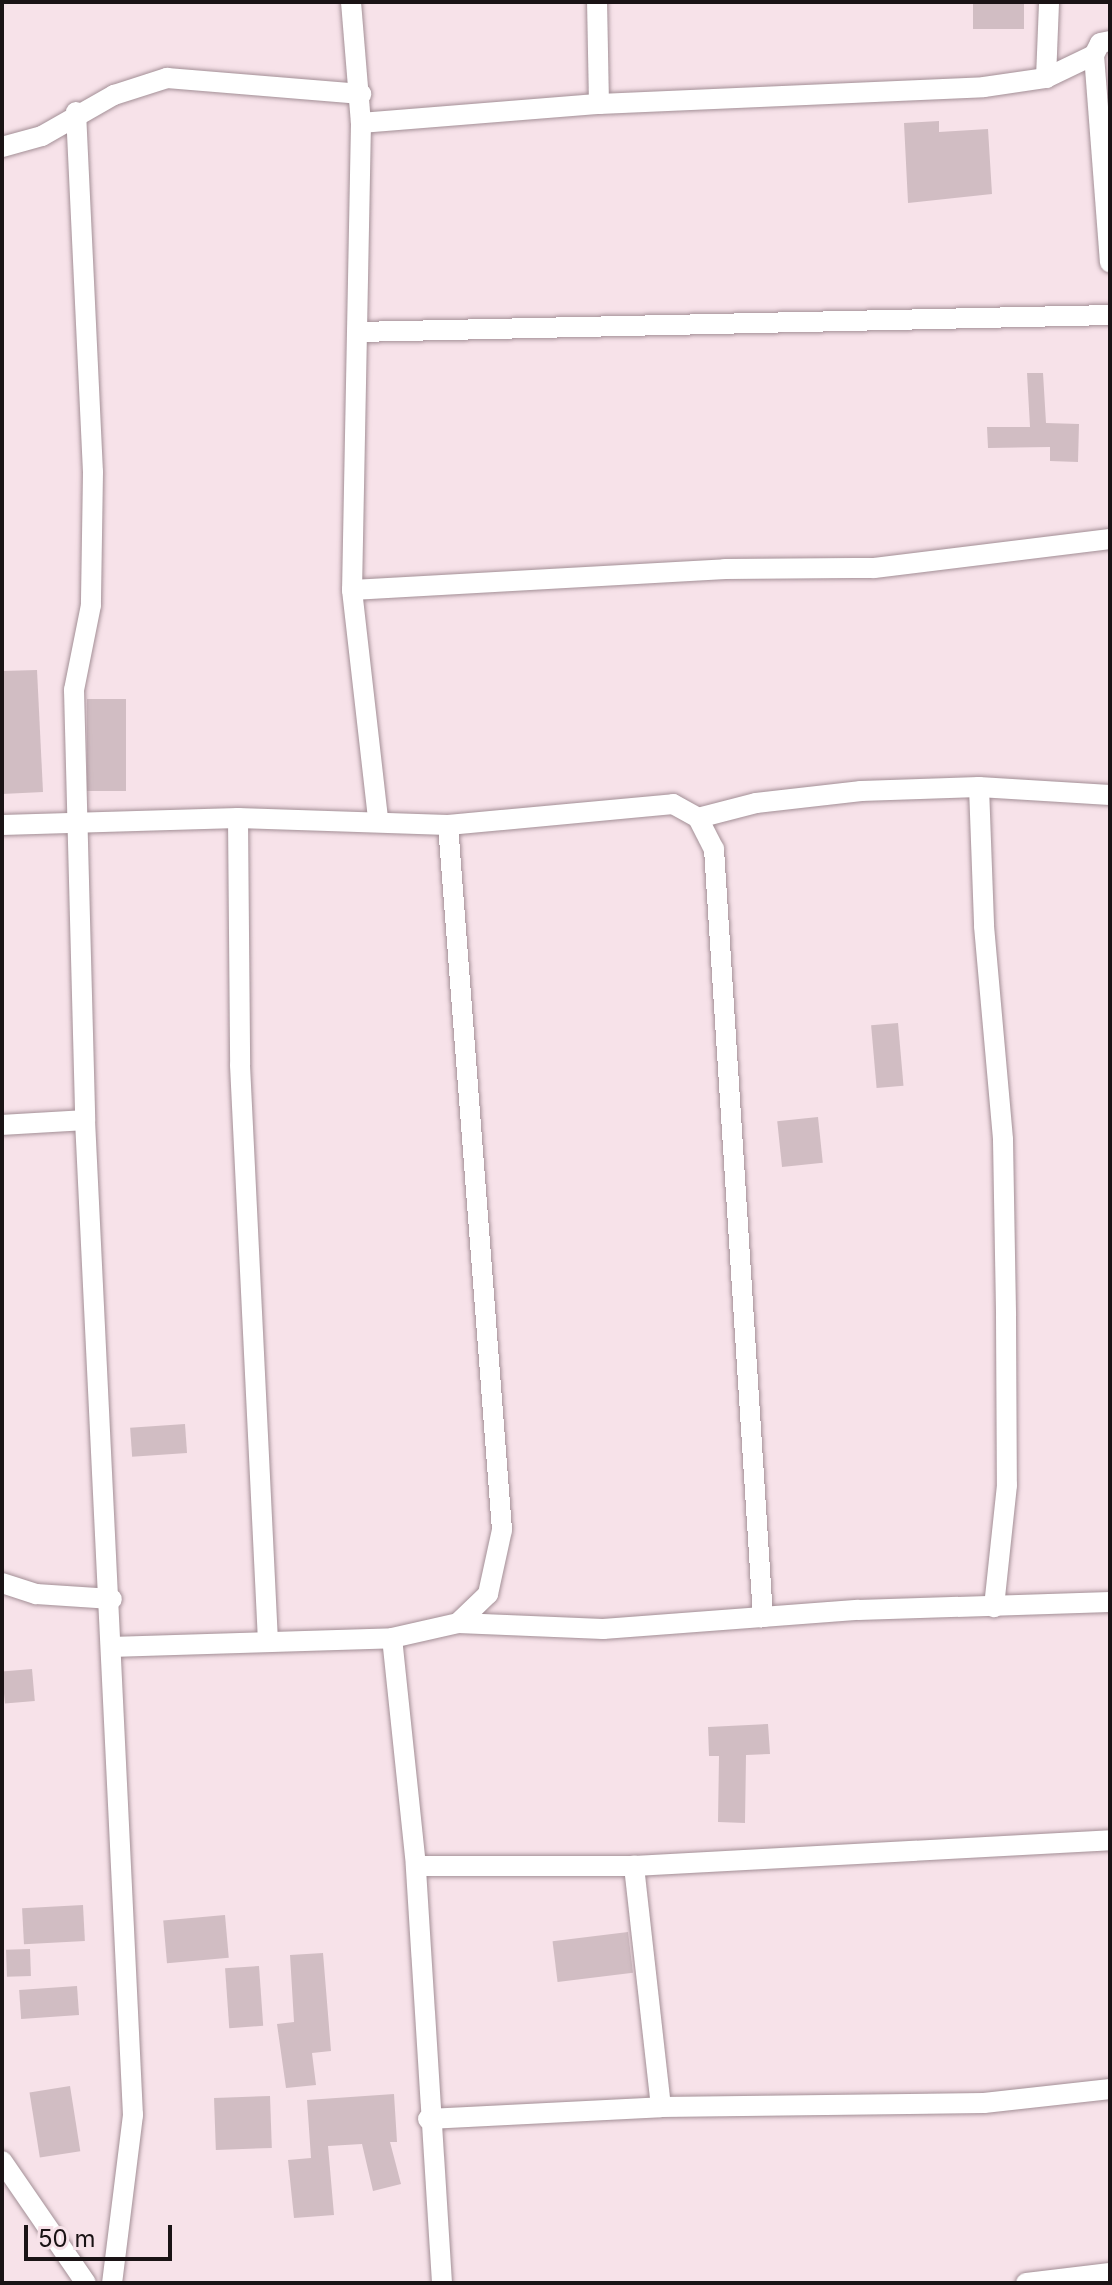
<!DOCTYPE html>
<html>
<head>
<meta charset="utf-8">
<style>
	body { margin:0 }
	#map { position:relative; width:1112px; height:2285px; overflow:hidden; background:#f7e2e9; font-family:Inter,sans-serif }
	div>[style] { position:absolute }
	.building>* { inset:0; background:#d1bdc3; transform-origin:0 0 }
	.roads { filter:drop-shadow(0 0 2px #a38f96) drop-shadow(0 0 2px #a38f96) }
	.minor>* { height:20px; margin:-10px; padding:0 10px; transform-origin:10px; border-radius:10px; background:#fff }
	span { translate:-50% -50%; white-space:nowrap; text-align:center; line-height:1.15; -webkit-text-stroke:6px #f7e2e9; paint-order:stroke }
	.frame { position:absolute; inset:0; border:4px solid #1a1315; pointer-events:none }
	.scale { position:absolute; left:24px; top:2225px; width:148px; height:36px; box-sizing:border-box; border:4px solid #1a1315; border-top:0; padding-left:10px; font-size:24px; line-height:28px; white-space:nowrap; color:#1a1315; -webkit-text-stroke:6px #f7e2e9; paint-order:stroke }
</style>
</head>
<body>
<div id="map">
	<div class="building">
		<div style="left:973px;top:2px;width:51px;height:27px"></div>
		<div style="clip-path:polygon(939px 121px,939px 132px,988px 129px,992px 194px,908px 203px,904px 123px)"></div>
		<div style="clip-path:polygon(1027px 373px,1043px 373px,1046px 423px,1079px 424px,1078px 462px,1050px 461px,1050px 447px,988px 448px,987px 427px,1030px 427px)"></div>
		<div style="clip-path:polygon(37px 670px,43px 792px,2px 794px,2px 671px)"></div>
		<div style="left:87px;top:699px;width:39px;height:92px"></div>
		<div style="left:898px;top:1023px;width:63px;height:27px;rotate:85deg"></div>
		<div style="left:818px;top:1117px;width:46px;height:41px;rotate:84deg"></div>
		<div style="left:185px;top:1424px;width:29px;height:55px;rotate:86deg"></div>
		<div style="left:32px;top:1669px;width:32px;height:30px;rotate:85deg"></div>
		<div style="clip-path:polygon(768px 1724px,770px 1754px,746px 1755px,745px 1823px,718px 1822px,719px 1756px,709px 1756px,708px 1727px)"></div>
		<div style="left:83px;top:1905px;width:36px;height:61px;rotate:87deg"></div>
		<div style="left:225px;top:1915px;width:43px;height:62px;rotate:85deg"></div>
		<div style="left:628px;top:1932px;width:41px;height:76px;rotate:83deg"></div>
		<div style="left:30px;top:1949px;width:27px;height:24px;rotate:88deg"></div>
		<div style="clip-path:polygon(323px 1953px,331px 2051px,312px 2053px,316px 2085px,286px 2088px,277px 2024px,294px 2022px,290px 1955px)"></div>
		<div style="left:259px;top:1966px;width:60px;height:34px;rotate:86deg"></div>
		<div style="left:77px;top:1986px;width:29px;height:58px;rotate:86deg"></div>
		<div style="left:70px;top:2086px;width:66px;height:41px;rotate:81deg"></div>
		<div style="clip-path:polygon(394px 2094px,397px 2142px,390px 2142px,401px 2184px,373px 2191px,362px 2144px,328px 2146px,334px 2215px,294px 2218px,288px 2160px,311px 2158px,307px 2100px)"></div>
		<div style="left:270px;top:2096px;width:52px;height:56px;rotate:88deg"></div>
	</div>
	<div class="roads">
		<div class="minor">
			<div style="left:351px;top:2px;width:121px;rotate:85.3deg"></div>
			<div style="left:361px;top:123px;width:239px;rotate:-4.6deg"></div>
			<div style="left:599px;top:104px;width:102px;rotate:-91.1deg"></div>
			<div style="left:1094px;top:55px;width:208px;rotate:85.6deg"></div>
			<div style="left:1046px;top:78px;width:76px;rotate:-87.7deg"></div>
			<div style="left:599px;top:104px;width:385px;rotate:-2.5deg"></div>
			<div style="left:984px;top:87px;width:63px;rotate:-8.3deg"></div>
			<div style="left:1046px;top:78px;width:53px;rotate:-25.6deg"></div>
			<div style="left:1094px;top:55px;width:13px;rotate:-63deg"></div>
			<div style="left:1100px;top:43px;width:10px;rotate:-11deg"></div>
			<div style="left:76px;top:112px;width:360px;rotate:87.3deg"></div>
			<div style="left:93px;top:472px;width:133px;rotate:90.9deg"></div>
			<div style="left:91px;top:605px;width:87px;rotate:101.3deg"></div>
			<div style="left:74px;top:690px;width:430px;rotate:88.5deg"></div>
			<div style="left:85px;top:1120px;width:996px;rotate:87.24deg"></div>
			<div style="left:133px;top:2115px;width:169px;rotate:97.1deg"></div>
			<div style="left:361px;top:123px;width:467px;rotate:91.1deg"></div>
			<div style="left:352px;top:590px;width:230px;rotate:83.5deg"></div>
			<div style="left:2px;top:147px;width:41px;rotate:-15.4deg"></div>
			<div style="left:42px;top:136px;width:83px;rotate:-29.7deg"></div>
			<div style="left:114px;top:95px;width:56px;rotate:-17.8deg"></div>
			<div style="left:167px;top:78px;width:195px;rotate:4.7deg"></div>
			<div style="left:357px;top:332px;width:753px;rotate:-1.29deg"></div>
			<div style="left:352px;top:590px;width:374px;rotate:-3.2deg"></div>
			<div style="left:725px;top:569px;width:149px;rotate:-0.4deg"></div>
			<div style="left:874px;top:568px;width:238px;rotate:-7deg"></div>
			<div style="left:979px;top:787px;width:139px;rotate:87.9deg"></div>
			<div style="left:984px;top:926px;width:215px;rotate:84.9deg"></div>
			<div style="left:1003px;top:1140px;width:176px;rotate:89deg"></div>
			<div style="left:1006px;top:1316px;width:169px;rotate:89.7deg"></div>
			<div style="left:1007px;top:1485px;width:123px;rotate:96.1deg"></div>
			<div style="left:238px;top:818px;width:247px;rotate:89.5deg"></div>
			<div style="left:240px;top:1065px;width:577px;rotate:87.22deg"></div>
			<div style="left:698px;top:818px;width:60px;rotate:-14.5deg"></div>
			<div style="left:756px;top:803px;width:106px;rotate:-6.5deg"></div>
			<div style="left:861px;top:791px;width:118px;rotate:-1.9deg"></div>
			<div style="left:979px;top:787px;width:131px;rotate:3.5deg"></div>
			<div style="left:2px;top:825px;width:236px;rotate:-1.7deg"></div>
			<div style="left:238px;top:818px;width:210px;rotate:1.9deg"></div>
			<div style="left:448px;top:825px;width:226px;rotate:-5.3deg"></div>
			<div style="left:673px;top:804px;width:29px;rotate:29deg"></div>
			<div style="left:698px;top:818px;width:35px;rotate:63deg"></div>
			<div style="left:714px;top:849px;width:770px;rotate:86.35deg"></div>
			<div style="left:2px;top:1125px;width:83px;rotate:-3.4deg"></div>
			<div style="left:2px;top:1583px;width:36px;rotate:18deg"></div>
			<div style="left:36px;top:1594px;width:76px;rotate:3.8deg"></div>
			<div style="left:458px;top:1623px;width:145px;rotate:2.4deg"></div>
			<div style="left:603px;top:1629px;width:256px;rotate:-4.3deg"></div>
			<div style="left:858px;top:1610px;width:252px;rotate:-1.8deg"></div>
			<div style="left:112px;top:1647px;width:280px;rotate:-1.8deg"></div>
			<div style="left:416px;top:1866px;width:218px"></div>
			<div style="left:634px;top:1866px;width:477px;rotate:-3.1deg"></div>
			<div style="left:661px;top:2107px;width:323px;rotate:-0.7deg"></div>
			<div style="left:984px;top:2103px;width:127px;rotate:-6.3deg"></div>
			<div style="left:428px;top:2119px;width:233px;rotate:-2.9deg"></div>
			<div style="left:661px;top:2107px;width:243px;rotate:-96.4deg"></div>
			<div style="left:2px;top:2161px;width:148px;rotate:55.5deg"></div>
			<div style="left:442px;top:2283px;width:418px;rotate:-93.6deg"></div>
			<div style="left:416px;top:1866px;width:229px;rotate:-96deg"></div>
			<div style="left:392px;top:1638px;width:68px;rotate:-12.8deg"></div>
			<div style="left:458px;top:1623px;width:42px;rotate:-44deg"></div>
			<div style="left:488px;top:1594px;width:66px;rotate:-77.7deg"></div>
			<div style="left:502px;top:1530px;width:707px;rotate:-94.38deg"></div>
			<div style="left:1026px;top:2283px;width:85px;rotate:-6.8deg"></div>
		</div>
	</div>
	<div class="frame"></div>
	<div class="scale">50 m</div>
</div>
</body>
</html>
